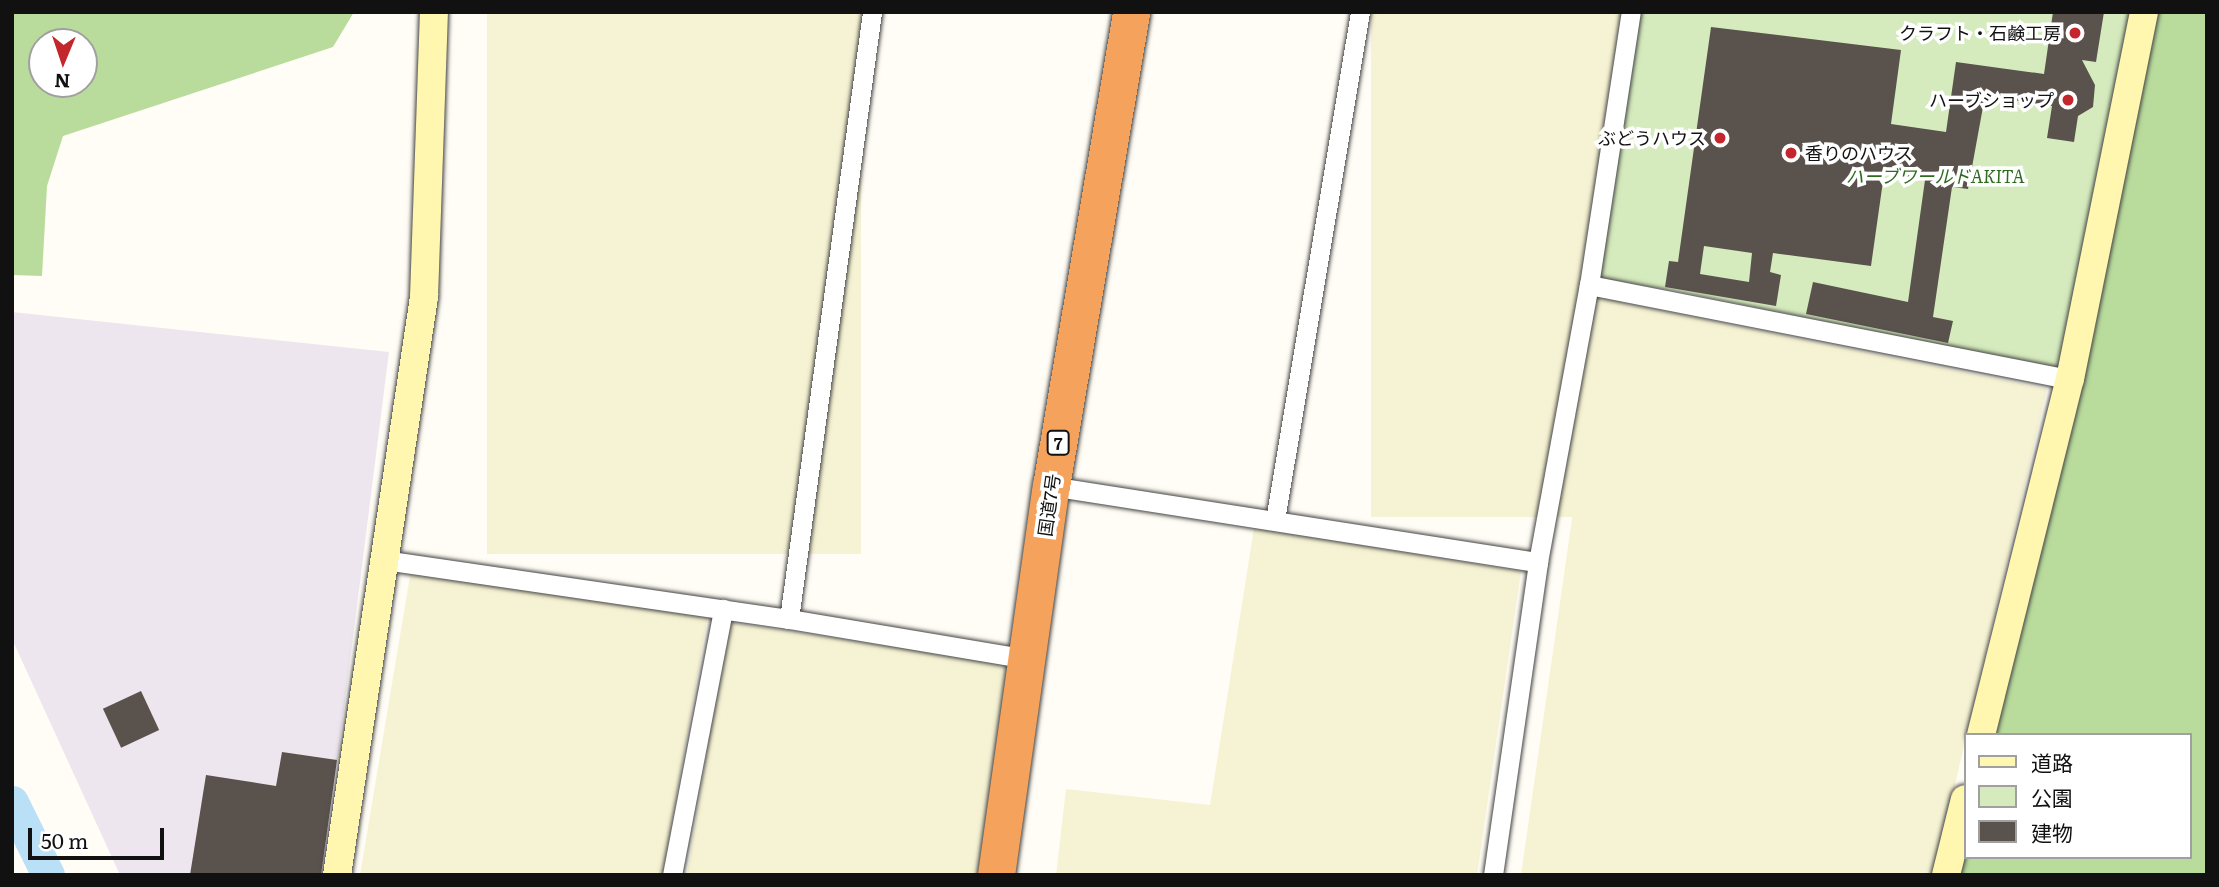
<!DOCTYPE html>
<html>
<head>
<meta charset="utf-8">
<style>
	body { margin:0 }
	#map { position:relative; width:2219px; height:887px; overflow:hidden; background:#fffdf5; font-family:Literata,"Noto Sans JP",serif }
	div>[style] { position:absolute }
	.industrial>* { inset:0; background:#eee6ef }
	.farmland>* { inset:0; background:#f6f3d4; transform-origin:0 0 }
	.green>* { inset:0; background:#d5ebbd }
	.forest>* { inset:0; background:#b9dc9c }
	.river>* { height:33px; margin:-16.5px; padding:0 16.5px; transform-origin:16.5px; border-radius:16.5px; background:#b9e0f7 }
	.building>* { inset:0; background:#5a524d; transform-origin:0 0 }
	.roads { filter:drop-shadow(0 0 2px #444) drop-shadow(0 0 2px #444) }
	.street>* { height:19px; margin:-9.5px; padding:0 9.5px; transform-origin:9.5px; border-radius:9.5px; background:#fff }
	.secondary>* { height:28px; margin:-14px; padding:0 14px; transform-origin:14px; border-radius:14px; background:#fff6b0 }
	.highway>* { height:37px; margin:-18.5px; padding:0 18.5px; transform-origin:18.5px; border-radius:18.5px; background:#f5a25d }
	.dots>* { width:19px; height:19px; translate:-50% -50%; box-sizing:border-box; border:4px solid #fff; border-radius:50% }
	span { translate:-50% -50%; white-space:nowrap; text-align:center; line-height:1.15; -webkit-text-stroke:7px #fff; paint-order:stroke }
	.shield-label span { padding:2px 5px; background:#fff; border:2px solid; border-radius:5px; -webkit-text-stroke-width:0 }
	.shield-label { font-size:16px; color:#111; font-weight:700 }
	.poi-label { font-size:18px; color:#111 }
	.right { translate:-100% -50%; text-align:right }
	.left { translate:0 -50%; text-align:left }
	.park-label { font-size:18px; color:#2f6b1f; font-style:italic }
	.street-label { font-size:18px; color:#111 }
	.frame { position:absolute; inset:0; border:14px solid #111; pointer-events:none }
	.legend { position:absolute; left:1964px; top:733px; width:228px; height:126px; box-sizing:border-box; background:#fff; border:2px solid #a0a0a0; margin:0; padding:9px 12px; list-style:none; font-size:21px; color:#111 }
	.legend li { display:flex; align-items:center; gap:14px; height:35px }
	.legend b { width:35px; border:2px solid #a0a0a0 }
	.north { position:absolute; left:28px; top:28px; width:70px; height:70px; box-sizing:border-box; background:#fff; border:2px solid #a0a0a0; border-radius:50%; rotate:182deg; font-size:19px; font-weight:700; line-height:28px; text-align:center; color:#111 }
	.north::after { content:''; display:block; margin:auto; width:24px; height:32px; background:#c4262e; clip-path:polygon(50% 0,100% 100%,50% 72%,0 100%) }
	.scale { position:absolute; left:28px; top:828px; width:136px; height:32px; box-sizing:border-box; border:4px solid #111; border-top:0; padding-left:9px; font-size:21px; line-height:24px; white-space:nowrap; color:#111; -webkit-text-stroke:5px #fff; paint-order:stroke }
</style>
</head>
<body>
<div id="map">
	<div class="industrial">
		<div style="clip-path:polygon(12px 312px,389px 352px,323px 875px,120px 875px,12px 639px)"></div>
	</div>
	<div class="farmland">
		<div style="left:487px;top:12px;width:374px;height:542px"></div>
		<div style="left:1371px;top:12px;width:250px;height:505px"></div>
		<div style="clip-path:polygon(1613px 301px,2047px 389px,1934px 875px,1521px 875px,1601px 316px)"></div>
		<div style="clip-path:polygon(1254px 528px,1521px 571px,1477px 875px,1056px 875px,1066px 789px,1210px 805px)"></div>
		<div style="clip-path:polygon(411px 570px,708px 614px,663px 875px,360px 875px)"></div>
		<div style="clip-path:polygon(728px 622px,1008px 664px,1014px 670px,977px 875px,687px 875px)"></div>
	</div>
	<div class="green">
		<div style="clip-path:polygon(1637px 12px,2135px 12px,2064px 370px,1671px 290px,1595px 279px)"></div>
	</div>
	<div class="forest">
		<div style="clip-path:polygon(evenodd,12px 12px,354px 12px,333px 47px,63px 136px,47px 186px,42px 276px,12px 275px,12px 12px,42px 42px,84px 42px,84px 84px,42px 84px,42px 42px)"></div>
		<div style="clip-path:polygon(2153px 12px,2207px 12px,2207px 875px,1956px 875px,1965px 837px,1965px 857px,2189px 857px,2189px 735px,1991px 735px)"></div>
	</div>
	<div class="river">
		<div style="left:12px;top:802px;width:81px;rotate:63.7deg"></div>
	</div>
	<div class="building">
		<div style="clip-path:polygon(evenodd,2053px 12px,2104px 12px,2096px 62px,2082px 60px,2095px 85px,2093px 107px,2078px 116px,2074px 142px,2047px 138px,2052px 106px,1985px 96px,1968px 189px,1952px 187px,1933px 317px,1953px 321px,1948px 343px,1806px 314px,1813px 282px,1908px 302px,1925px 180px,1884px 174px,1871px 266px,1773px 253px,1770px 272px,1781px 275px,1776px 306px,1665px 287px,1669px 261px,1678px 262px,1711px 27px,1901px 50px,1891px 124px,1946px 132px,1956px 62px,2044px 74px,2053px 12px,1704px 246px,1752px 253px,1749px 282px,1700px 274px,1704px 246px)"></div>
		<div style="left:141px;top:691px;width:43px;height:42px;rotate:65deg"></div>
		<div style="clip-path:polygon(282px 752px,337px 760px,321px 875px,190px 875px,206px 775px,276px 786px)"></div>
	</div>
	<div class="roads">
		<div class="street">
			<div style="left:1589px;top:285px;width:490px;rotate:11.1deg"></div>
			<div style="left:1051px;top:486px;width:493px;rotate:8.9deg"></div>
			<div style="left:1275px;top:520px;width:515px;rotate:-80.5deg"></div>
			<div style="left:384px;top:560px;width:409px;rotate:8.3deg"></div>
			<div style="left:789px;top:619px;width:241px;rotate:9.5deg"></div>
			<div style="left:789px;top:619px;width:613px;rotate:-82.21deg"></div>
			<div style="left:672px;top:875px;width:271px;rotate:-79.1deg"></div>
			<div style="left:1493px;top:875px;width:316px;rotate:-81.8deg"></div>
			<div style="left:1538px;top:562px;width:282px;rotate:-79.6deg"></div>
			<div style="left:1589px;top:285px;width:276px;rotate:-81.3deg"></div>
		</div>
		<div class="secondary">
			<div style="left:1981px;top:735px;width:367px;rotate:-76deg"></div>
			<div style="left:2070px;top:379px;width:374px;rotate:-78.6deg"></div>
			<div style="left:337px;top:875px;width:585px;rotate:-81.44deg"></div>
			<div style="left:424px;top:297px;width:285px;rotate:-88deg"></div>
			<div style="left:1946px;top:875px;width:78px;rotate:-76deg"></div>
		</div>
		<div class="highway">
			<div style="left:996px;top:875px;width:393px;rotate:-82deg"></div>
			<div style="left:1051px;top:486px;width:481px;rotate:-80.4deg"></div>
		</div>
	</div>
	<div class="dots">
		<div style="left:2075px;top:33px;background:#c4262e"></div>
		<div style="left:2068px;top:100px;background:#c4262e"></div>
		<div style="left:1720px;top:138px;background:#c4262e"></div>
		<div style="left:1791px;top:153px;background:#c4262e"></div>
	</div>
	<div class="shield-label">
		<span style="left:1058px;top:443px">7</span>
	</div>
	<div class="poi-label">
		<span class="right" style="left:2061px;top:33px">クラフト・石鹸工房</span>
		<span class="right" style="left:2054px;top:100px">ハーブショップ</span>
		<span class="right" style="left:1706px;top:138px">ぶどうハウス</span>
		<span class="left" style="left:1805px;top:153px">香りのハウス</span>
	</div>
	<div class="park-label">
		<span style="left:1935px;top:176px">ハーブワールドAKITA</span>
	</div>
	<div class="street-label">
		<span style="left:1049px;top:505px;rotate:-82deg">国道7号</span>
	</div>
	<div class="frame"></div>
	<ul class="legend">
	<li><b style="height:9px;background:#fff6b0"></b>道路</li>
	<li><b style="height:19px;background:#d5ebbd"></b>公園</li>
	<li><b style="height:19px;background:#5a524d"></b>建物</li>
	</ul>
	<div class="north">N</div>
	<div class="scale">50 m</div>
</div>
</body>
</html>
